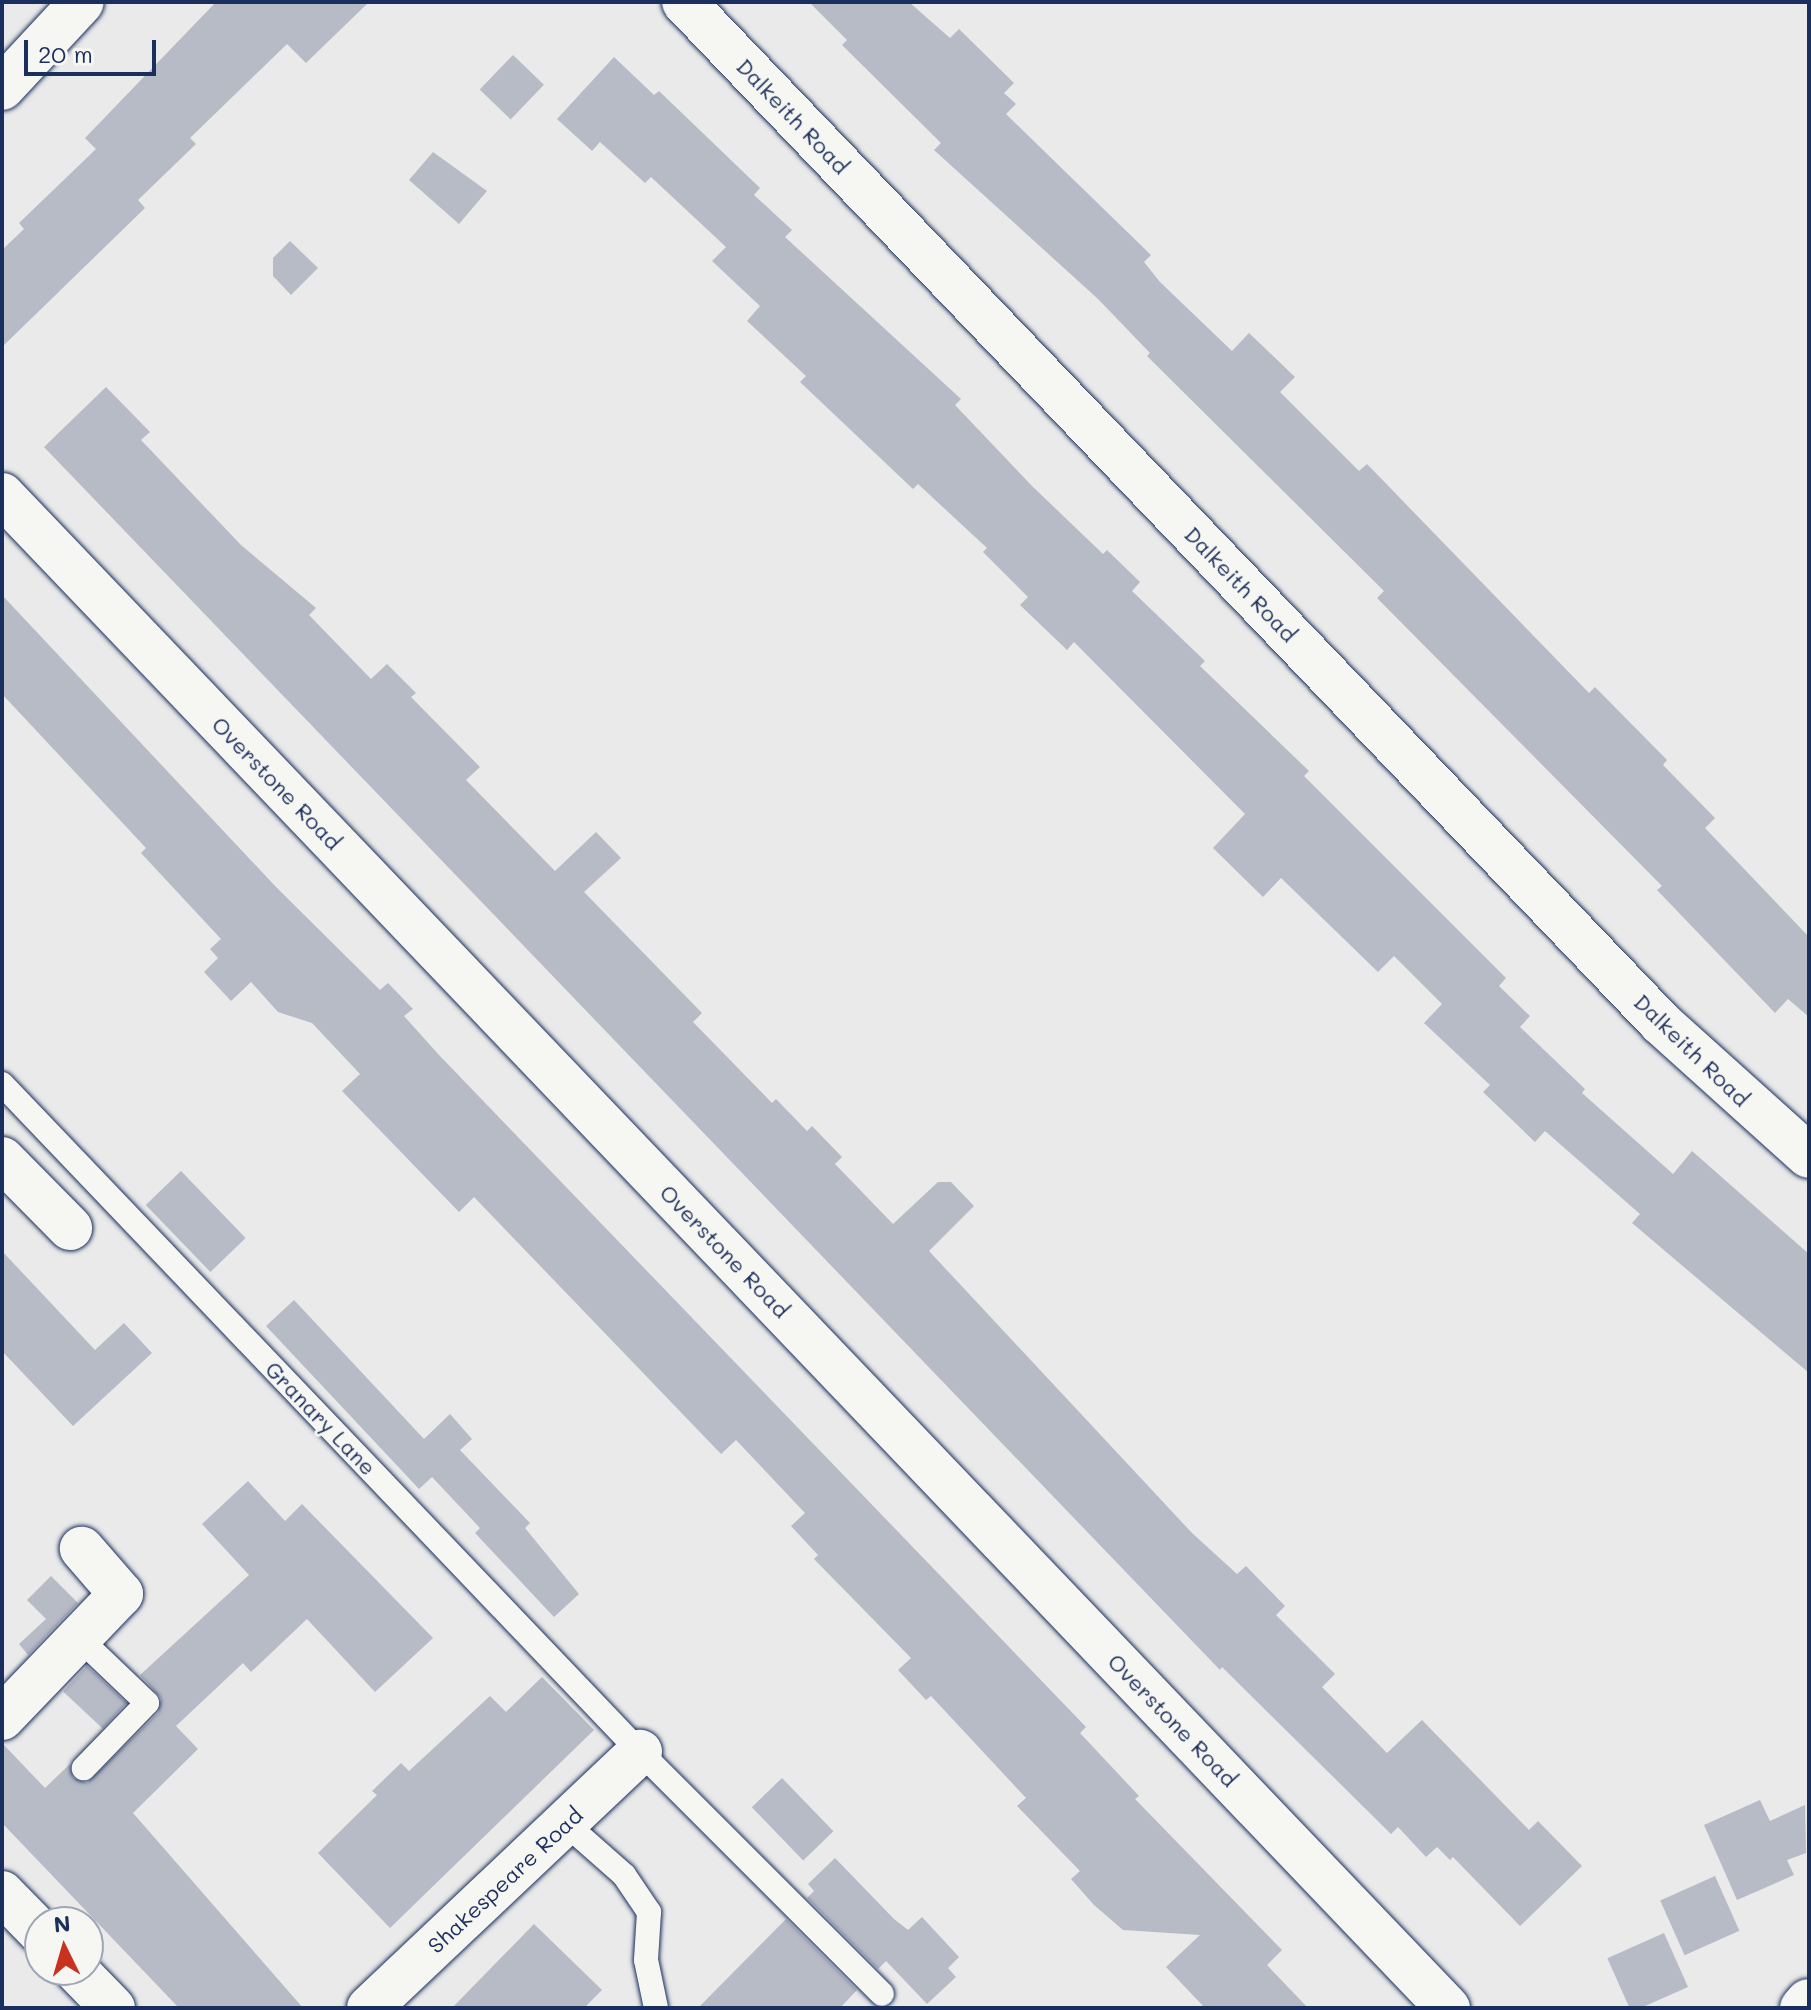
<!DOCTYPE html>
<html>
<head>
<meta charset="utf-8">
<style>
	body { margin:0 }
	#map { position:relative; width:1811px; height:2010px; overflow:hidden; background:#e9eae9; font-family:Mali,sans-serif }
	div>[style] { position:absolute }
	.building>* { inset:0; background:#b6bbc6; transform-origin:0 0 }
	.roads { filter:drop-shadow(0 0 2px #1b2f5e) drop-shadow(0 0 2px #1b2f5e) }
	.lane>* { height:24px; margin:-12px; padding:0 12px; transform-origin:12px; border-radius:12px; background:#f6f6f2 }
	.street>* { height:44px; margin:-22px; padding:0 22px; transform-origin:22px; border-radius:22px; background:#f6f6f2 }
	.secondary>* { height:44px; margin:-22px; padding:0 22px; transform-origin:22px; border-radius:22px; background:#f6f6f2 }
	span { translate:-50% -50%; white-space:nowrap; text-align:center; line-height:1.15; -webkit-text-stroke:6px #f6f6f2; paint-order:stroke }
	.street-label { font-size:22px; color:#1b2f5e }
	.frame { position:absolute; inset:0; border:4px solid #1b2f5e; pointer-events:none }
	.north { position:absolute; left:24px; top:1906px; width:80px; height:80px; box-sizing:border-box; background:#f6f6f2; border:2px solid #9ea6b7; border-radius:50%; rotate:355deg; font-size:22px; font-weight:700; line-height:32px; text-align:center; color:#1b2f5e }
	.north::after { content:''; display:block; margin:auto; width:28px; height:36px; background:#c8321e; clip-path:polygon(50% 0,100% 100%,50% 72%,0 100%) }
	.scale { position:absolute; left:24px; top:40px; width:132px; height:36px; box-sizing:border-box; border:4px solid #1b2f5e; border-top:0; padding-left:10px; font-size:24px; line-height:28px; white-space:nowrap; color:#1b2f5e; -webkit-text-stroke:6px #f6f6f2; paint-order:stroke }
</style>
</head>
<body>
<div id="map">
	<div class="building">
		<div style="clip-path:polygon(216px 2px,369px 2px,306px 63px,287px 44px,190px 138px,196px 144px,138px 200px,145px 208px,2px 347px,2px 250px,24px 229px,19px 223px,96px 149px,85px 138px)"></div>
		<div style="clip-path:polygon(809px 2px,909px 2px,950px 38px,959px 29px,1014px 83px,1004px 93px,1016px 104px,1006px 114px,1151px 255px,1144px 262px,1160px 282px,1232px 351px,1249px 333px,1295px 377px,1280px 392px,1359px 471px,1367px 464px,1589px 693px,1595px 687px,1667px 760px,1663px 765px,1715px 818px,1705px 828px,1809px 937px,1809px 1017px,1788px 999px,1775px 1013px,1657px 890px,1662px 886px,1377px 598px,1384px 591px,1147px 356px,1150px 353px,1098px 299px,934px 150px,941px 143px,842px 45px,847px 40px)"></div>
		<div style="left:513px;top:55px;width:43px;height:48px;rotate:44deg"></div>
		<div style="clip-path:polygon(614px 57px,654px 95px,659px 91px,760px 188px,754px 195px,792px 230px,785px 237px,961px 399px,955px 405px,1032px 486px,1103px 554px,1107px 550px,1140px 582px,1132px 591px,1205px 661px,1200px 666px,1309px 771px,1304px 776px,1506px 978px,1499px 986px,1530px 1016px,1520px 1027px,1585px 1089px,1582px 1093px,1673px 1174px,1692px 1151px,1809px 1254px,1809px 1373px,1632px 1223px,1640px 1214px,1545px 1131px,1535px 1142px,1483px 1092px,1490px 1085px,1424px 1023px,1442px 1004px,1394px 956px,1378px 972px,1281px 878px,1263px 897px,1213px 848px,1245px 814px,1074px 642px,1067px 650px,1020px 605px,1028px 597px,983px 552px,987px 548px,918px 484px,913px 489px,800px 382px,806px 376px,747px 321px,760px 306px,712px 261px,726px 247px,651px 177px,645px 183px,600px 142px,592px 151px,557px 119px)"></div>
		<div style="clip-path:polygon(433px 152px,487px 191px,459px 224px,409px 180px)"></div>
		<div style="clip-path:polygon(290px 241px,318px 268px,291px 295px,273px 276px,273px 258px)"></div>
		<div style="clip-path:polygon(106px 387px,150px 432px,141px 440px,241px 545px,316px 608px,309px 615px,371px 679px,387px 664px,416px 693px,411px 697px,480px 767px,466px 780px,555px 871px,596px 832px,621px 858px,584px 892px,702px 1013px,693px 1022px,772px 1103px,776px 1099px,807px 1131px,812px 1126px,842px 1157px,835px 1164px,893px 1224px,938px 1182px,951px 1182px,974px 1206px,929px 1251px,1192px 1533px,1237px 1574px,1246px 1566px,1285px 1606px,1276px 1615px,1335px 1674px,1322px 1687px,1387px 1753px,1422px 1720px,1529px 1830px,1538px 1821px,1582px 1866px,1520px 1926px,1453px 1857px,1450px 1860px,1437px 1847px,1426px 1857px,1398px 1827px,1391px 1834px,1222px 1667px,1220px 1670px,44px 447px)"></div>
		<div style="clip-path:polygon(2px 595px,276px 887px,380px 990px,388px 983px,413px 1009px,404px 1016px,439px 1055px,1086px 1727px,1080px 1733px,1139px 1796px,1135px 1799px,1282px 1950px,1267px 1965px,1308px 2008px,1205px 2008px,1166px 1967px,1200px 1935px,1123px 1930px,1094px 1905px,1071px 1879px,1080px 1871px,1017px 1806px,1026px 1798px,931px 1696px,926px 1700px,898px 1670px,911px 1658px,814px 1559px,818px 1555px,791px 1526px,805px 1513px,736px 1440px,721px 1454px,474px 1197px,459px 1212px,342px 1091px,360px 1074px,312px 1023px,278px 1012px,251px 982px,231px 1001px,204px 972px,218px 958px,210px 949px,221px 939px,141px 853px,146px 848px,2px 694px)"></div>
		<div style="left:181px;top:1171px;width:93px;height:49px;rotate:46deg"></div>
		<div style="clip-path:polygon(2px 1251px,95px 1350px,124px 1323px,152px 1353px,73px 1426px,2px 1351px)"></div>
		<div style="clip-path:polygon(294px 1300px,424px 1439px,450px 1414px,472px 1439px,460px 1450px,530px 1523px,525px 1528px,579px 1594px,554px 1617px,475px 1533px,480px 1528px,432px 1477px,419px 1489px,266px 1326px)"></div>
		<div style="clip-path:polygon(248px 1481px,285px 1521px,302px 1504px,433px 1638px,375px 1692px,307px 1619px,251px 1672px,243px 1663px,176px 1726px,198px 1749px,133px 1813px,303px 2008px,179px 2008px,2px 1823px,2px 1743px,45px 1788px,70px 1764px,73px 1778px,87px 1783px,158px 1713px,161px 1698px,140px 1675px,249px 1575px,202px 1524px)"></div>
		<div style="clip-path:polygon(51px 1576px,78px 1603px,28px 1655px,19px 1644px,46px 1619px,27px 1600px)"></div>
		<div style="left:87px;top:1666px;width:54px;height:35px;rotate:43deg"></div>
		<div style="clip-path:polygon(542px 1677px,594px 1730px,390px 1928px,318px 1853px,377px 1795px,372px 1791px,401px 1763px,409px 1771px,490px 1696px,506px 1712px)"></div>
		<div style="left:782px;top:1778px;width:74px;height:42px;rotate:46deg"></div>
		<div style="clip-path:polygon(1760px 1800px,1770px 1821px,1805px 1805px,1806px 1853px,1787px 1860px,1794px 1875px,1737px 1900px,1704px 1825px)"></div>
		<div style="clip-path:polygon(835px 1858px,894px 1919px,908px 1930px,922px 1917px,959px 1957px,948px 1968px,956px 1977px,927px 2004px,886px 1961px,878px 1969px,807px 1898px,814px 1891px,808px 1884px)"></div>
		<div style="left:1715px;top:1876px;width:60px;height:60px;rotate:66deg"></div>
		<div style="clip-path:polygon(786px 1919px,857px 1990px,840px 2008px,698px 2008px)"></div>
		<div style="clip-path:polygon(534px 1924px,602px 1990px,584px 2008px,452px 2008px)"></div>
		<div style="left:1664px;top:1933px;width:59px;height:62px;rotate:66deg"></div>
	</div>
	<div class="roads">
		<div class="lane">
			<div style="left:2px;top:1084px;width:924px;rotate:46.32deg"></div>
			<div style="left:640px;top:1752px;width:342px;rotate:45deg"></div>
			<div style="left:79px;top:1638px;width:94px;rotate:43.7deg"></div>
			<div style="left:147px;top:1703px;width:91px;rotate:134.1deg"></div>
			<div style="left:565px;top:1823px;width:79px;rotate:41.4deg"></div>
			<div style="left:624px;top:1875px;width:45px;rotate:56deg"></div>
			<div style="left:649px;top:1912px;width:48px;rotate:93.6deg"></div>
			<div style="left:646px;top:1960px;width:49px;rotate:78.2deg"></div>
		</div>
		<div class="street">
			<div style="left:684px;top:2px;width:1412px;rotate:46.26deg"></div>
			<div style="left:1660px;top:1022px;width:200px;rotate:42deg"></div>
			<div style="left:2px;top:495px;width:2093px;rotate:46.3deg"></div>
			<div style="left:2px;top:1159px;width:97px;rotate:45.4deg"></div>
			<div style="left:2px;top:1718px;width:172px;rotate:-46.2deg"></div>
			<div style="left:121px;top:1594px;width:60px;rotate:-130.9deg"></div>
			<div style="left:2px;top:1893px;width:54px;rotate:45.7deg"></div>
			<div style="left:76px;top:1970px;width:53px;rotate:45.8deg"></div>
			<div style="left:369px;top:2008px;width:373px;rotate:-43.4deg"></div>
			<div style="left:1802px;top:2008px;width:9px;rotate:-49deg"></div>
		</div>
		<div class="secondary">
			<div style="left:2px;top:88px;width:117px;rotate:-47.1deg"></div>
		</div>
	</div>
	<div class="street-label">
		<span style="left:793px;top:116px;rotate:46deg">Dalkeith Road</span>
		<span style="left:1241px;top:584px;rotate:46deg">Dalkeith Road</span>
		<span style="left:277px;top:783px;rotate:46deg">Overstone Road</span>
		<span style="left:1692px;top:1050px;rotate:44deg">Dalkeith Road</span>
		<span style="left:725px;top:1251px;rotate:46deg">Overstone Road</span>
		<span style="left:321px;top:1418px;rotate:46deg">Granary Lane</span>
		<span style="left:1173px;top:1720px;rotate:46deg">Overstone Road</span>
		<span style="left:505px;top:1880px;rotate:-43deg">Shakespeare Road</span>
	</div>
	<div class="frame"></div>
	<div class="north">N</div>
	<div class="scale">20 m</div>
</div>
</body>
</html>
